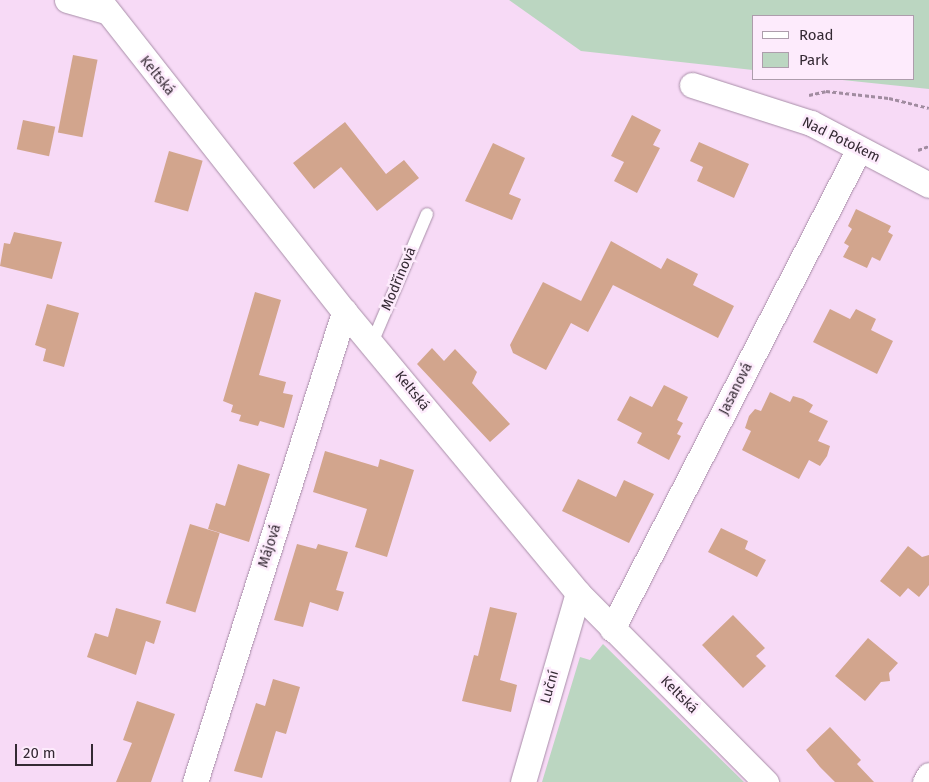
<!DOCTYPE html>
<html>
<head>
<meta charset="utf-8">
<style>
	body { margin:0 }
	#map { position:relative; width:929px; height:782px; overflow:hidden; background:#f7daf6; font-family:"Fira Sans",sans-serif }
	div>[style] { position:absolute }
	.green>* { inset:0; background:#bbd6c1 }
	.building>* { inset:0; background:#d2a58d; transform-origin:0 0 }
	.path>* { height:3px; margin-top:-1.5px; transform-origin:0; background:repeating-linear-gradient(90deg,#a18ca0 0 4px,transparent 0 6.5px) }
	.roads { filter:drop-shadow(0 0 1px #a88ea8) drop-shadow(0 0 1px #a88ea8) }
	.service>* { height:12px; margin:-6px; padding:0 6px; transform-origin:6px; border-radius:6px; background:#fff }
	.minor>* { height:25px; margin:-12.5px; padding:0 12.5px; transform-origin:12.5px; border-radius:12.5px; background:#fff }
	span { translate:-50% -50%; white-space:nowrap; text-align:center; line-height:1.15; -webkit-text-stroke:5px #fdebfc; paint-order:stroke }
	.street-label { font-size:14px; color:#342933 }
	.legend { position:absolute; left:752px; top:15px; width:162px; height:65px; box-sizing:border-box; background:#fdebfc; border:1px solid #ad9dac; margin:0; padding:6px 9px; list-style:none; font-size:15px; color:#342933 }
	.legend li { display:flex; align-items:center; gap:10px; height:25px }
	.legend b { width:25px; border:1px solid #ad9dac }
	.scale { position:absolute; left:15px; top:744px; width:78px; height:22px; box-sizing:border-box; border:2px solid #342933; border-top:0; padding-left:6px; font-size:15px; line-height:18px; white-space:nowrap; color:#342933; -webkit-text-stroke:4px #fdebfc; paint-order:stroke }
</style>
</head>
<body>
<div id="map">
	<div class="green">
		<div style="clip-path:polygon(509px 0,929px 0,929px 89px,833px 79px,913px 79px,913px 16px,753px 16px,753px 70px,581px 51px)"></div>
		<div style="clip-path:polygon(603px 644px,660px 700px,744px 782px,542px 782px,580px 657px,590px 660px)"></div>
	</div>
	<div class="building">
		<div style="left:73px;top:55px;width:25px;height:79px;rotate:11deg"></div>
		<div style="clip-path:polygon(632px 115px,661px 130px,653px 145px,660px 148px,637px 193px,614px 181px,624px 162px,611px 156px)"></div>
		<div style="left:23px;top:120px;width:33px;height:30px;rotate:12deg"></div>
		<div style="clip-path:polygon(345px 122px,386px 174px,404px 160px,419px 178px,377px 211px,341px 167px,314px 189px,293px 163px)"></div>
		<div style="clip-path:polygon(699px 142px,749px 164px,734px 198px,697px 181px,703px 167px,690px 161px)"></div>
		<div style="clip-path:polygon(493px 143px,525px 158px,509px 194px,521px 199px,512px 220px,465px 201px)"></div>
		<div style="left:169px;top:151px;width:35px;height:53px;rotate:16deg"></div>
		<div style="clip-path:polygon(856px 209px,891px 226px,888px 232px,893px 235px,880px 261px,872px 257px,867px 268px,843px 257px,849px 246px,844px 243px,852px 229px,848px 226px)"></div>
		<div style="clip-path:polygon(14px 232px,62px 242px,52px 279px,0 266px,4px 243px,10px 244px)"></div>
		<div style="clip-path:polygon(611px 241px,661px 269px,667px 258px,698px 274px,693px 285px,734px 306px,718px 338px,613px 285px,588px 332px,571px 323px,546px 370px,513px 353px,510px 345px,543px 282px,581px 301px)"></div>
		<div style="clip-path:polygon(255px 292px,281px 300px,259px 375px,286px 382px,283px 393px,293px 395px,284px 428px,260px 421px,258px 426px,239px 421px,241px 415px,231px 412px,233px 405px,223px 401px)"></div>
		<div style="clip-path:polygon(47px 304px,79px 313px,64px 367px,43px 361px,46px 349px,35px 345px)"></div>
		<div style="clip-path:polygon(830px 309px,850px 319px,856px 309px,876px 319px,871px 330px,893px 341px,877px 374px,813px 342px)"></div>
		<div style="clip-path:polygon(432px 348px,444px 361px,455px 349px,477px 372px,472px 383px,510px 424px,490px 442px,417px 364px)"></div>
		<div style="clip-path:polygon(664px 385px,688px 397px,677px 420px,683px 423px,677px 434px,681px 436px,669px 460px,637px 443px,642px 433px,617px 420px,630px 396px,652px 407px)"></div>
		<div style="clip-path:polygon(770px 392px,790px 402px,793px 396px,803px 399px,813px 405px,809px 412px,828px 421px,818px 441px,830px 446px,827px 456px,820px 466px,809px 460px,799px 479px,742px 450px,751px 431px,745px 428px,749px 416px,755px 409px,761px 411px)"></div>
		<div style="clip-path:polygon(325px 451px,378px 467px,380px 459px,414px 470px,387px 557px,355px 547px,367px 509px,313px 492px)"></div>
		<div style="clip-path:polygon(238px 464px,270px 474px,249px 542px,208px 529px,216px 503px,225px 506px)"></div>
		<div style="clip-path:polygon(578px 479px,616px 497px,624px 480px,654px 494px,629px 543px,562px 511px)"></div>
		<div style="left:190px;top:524px;width:31px;height:83px;rotate:17deg"></div>
		<div style="clip-path:polygon(721px 528px,748px 541px,745px 549px,766px 560px,757px 577px,708px 552px)"></div>
		<div style="clip-path:polygon(297px 544px,316px 549px,318px 544px,348px 552px,336px 590px,344px 592px,338px 611px,310px 602px,303px 627px,274px 620px)"></div>
		<div style="clip-path:polygon(908px 546px,922px 557px,929px 555px,929px 585px,919px 597px,908px 588px,900px 597px,880px 581px)"></div>
		<div style="clip-path:polygon(490px 607px,517px 613px,500px 680px,517px 685px,511px 712px,462px 701px,474px 655px,478px 656px)"></div>
		<div style="clip-path:polygon(116px 608px,161px 621px,154px 644px,146px 641px,136px 675px,87px 657px,95px 633px,108px 637px)"></div>
		<div style="clip-path:polygon(733px 615px,765px 648px,756px 656px,766px 666px,743px 688px,702px 645px)"></div>
		<div style="clip-path:polygon(868px 638px,898px 663px,889px 673px,890px 681px,881px 682px,865px 701px,835px 676px)"></div>
		<div style="clip-path:polygon(273px 679px,300px 687px,286px 734px,276px 731px,262px 778px,234px 771px,256px 703px,265px 706px)"></div>
		<div style="clip-path:polygon(137px 701px,175px 714px,151px 782px,116px 782px,132px 743px,123px 740px)"></div>
		<div style="clip-path:polygon(830px 727px,861px 760px,857px 764px,874px 782px,835px 782px,820px 767px,806px 750px)"></div>
	</div>
	<div class="path">
		<div style="left:809px;top:95px;width:17px;rotate:-13deg"></div>
		<div style="left:826px;top:91px;width:63px;rotate:6.3deg"></div>
		<div style="left:889px;top:98px;width:41px;rotate:14deg"></div>
		<div style="left:918px;top:150px;width:12px;rotate:-20deg"></div>
	</div>
	<div class="roads">
		<div class="service">
			<div style="left:372px;top:343px;width:140px;rotate:-66.9deg"></div>
		</div>
		<div class="minor">
			<div style="left:67px;top:0;width:41px;rotate:15.8deg"></div>
			<div style="left:99px;top:0;width:396px;rotate:51.8deg"></div>
			<div style="left:344px;top:311px;width:366px;rotate:50.3deg"></div>
			<div style="left:578px;top:593px;width:267px;rotate:45.2deg"></div>
			<div style="left:692px;top:85px;width:125px;rotate:17.7deg"></div>
			<div style="left:811px;top:123px;width:133px;rotate:27.7deg"></div>
			<div style="left:612px;top:629px;width:540px;rotate:-62.77deg"></div>
			<div style="left:195px;top:782px;width:494px;rotate:-72.4deg"></div>
			<div style="left:523px;top:782px;width:197px;rotate:-73.8deg"></div>
			<div style="left:925px;top:782px;width:8px;rotate:-60deg"></div>
		</div>
	</div>
	<div class="street-label">
		<span style="left:157px;top:76px;rotate:51deg">Keltská</span>
		<span style="left:841px;top:140px;rotate:26deg">Nad Potokem</span>
		<span style="left:399px;top:279px;rotate:-67deg">Modřínová</span>
		<span style="left:736px;top:389px;rotate:-63deg">Jasanová</span>
		<span style="left:412px;top:391px;rotate:51deg">Keltská</span>
		<span style="left:270px;top:546px;rotate:-72deg">Májová</span>
		<span style="left:550px;top:687px;rotate:-74deg">Luční</span>
		<span style="left:679px;top:695px;rotate:45deg">Keltská</span>
	</div>
	<ul class="legend">
	<li><b style="height:6px;background:#fff"></b>Road</li>
	<li><b style="height:14px;background:#bbd6c1"></b>Park</li>
	</ul>
	<div class="scale">20 m</div>
</div>
</body>
</html>
